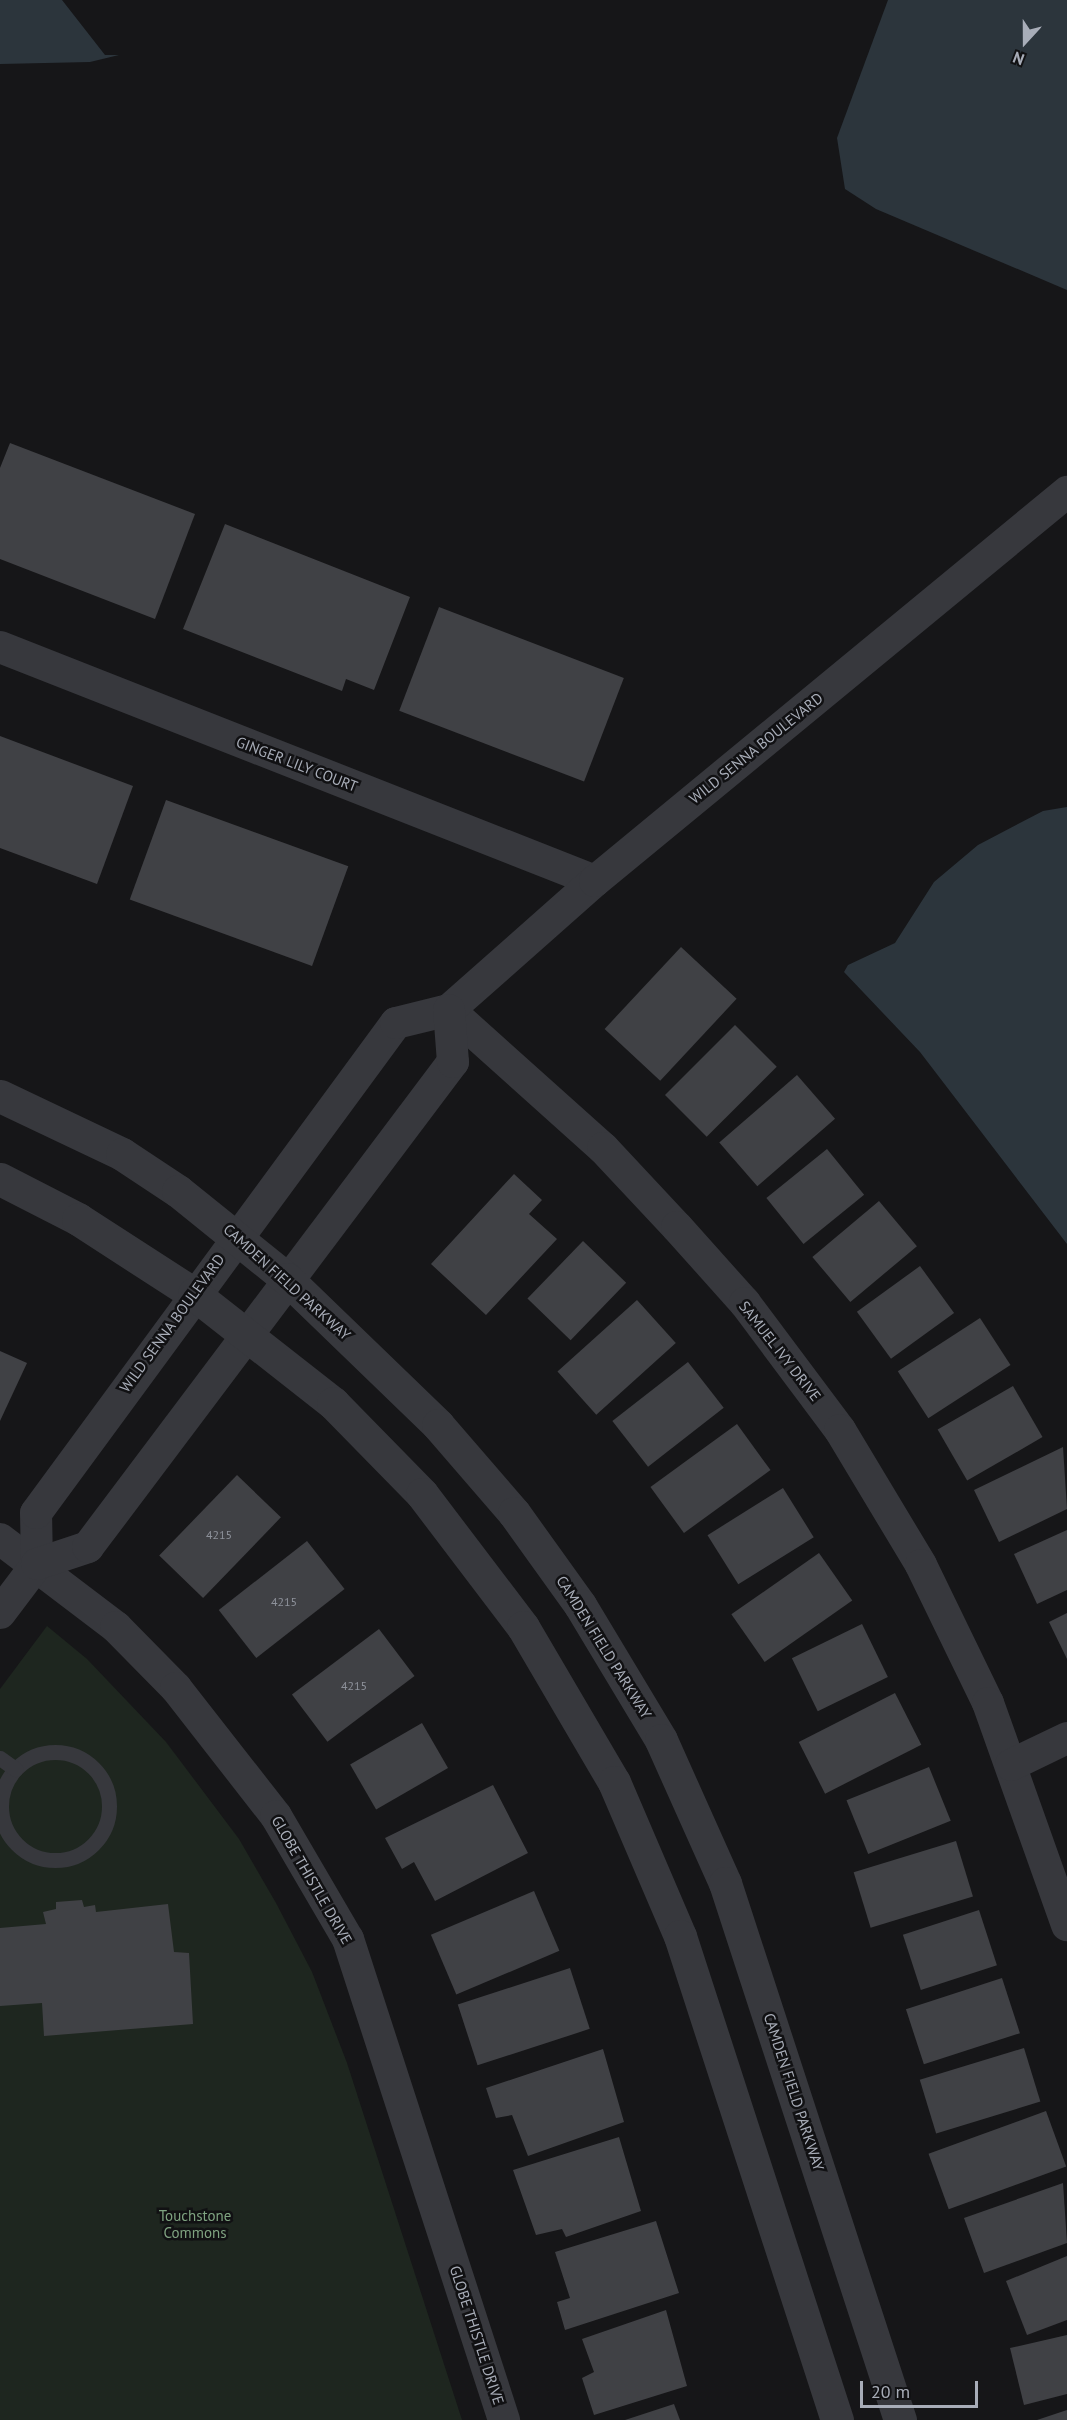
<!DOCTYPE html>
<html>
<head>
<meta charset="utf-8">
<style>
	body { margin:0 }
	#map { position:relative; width:1067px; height:2420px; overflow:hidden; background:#161618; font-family:"PT Sans",sans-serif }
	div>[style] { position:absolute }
	.green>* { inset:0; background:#1e261f }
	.water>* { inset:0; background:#2c353c }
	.building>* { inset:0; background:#404145; transform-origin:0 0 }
	.service>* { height:15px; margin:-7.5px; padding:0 7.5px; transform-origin:7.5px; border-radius:7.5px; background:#37383d }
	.service>.ring { margin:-7.5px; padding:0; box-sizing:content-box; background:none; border:15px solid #37383d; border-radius:50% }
	.minor>* { height:32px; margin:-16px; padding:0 16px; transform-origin:16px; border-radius:16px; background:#37383d }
	.tertiary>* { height:33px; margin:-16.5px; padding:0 16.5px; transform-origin:16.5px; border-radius:16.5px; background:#37383d }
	span { translate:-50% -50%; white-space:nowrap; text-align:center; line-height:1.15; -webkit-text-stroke:5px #111113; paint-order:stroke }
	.number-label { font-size:12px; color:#8e929b }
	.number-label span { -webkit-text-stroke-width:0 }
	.street-label { font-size:15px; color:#a8adb8 }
	.park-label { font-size:15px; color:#7fa381 }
	.north { position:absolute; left:995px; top:12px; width:60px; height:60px; -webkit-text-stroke:4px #111113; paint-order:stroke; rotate:201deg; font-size:16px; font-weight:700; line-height:24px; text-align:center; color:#a8adb8 }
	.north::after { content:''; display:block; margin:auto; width:21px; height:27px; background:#a8adb8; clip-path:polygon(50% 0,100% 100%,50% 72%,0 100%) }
	.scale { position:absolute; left:860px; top:2381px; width:118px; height:27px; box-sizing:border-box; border:3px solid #a8adb8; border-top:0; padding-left:8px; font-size:18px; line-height:21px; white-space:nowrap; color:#a8adb8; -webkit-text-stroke:4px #111113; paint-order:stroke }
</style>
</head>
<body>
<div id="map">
	<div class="green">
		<div style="clip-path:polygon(47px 1626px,87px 1659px,166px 1742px,239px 1839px,276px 1903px,312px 1972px,347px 2063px,462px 2420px,0 2420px,0 1689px)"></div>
	</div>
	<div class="water">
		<div style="clip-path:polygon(0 0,62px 0,105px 55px,119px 55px,90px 62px,0 64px)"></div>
		<div style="clip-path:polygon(888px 0,1067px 0,1067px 290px,876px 209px,845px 189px,837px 138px)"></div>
		<div style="clip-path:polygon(1067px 807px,1067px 1244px,920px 1052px,844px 972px,848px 965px,895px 943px,934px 882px,978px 845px,1043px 811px)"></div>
	</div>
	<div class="building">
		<div style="clip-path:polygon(10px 443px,195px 514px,155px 619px,0 559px,0 468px)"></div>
		<div style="clip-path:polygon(225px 524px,410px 597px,374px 690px,346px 679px,342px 691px,183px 629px)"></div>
		<div style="left:439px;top:607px;width:198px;height:111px;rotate:21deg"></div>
		<div style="clip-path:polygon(0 736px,133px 786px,97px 884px,0 848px)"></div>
		<div style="left:166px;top:800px;width:194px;height:106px;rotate:20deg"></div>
		<div style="left:681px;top:947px;width:76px;height:112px;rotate:43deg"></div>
		<div style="left:735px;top:1025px;width:59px;height:99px;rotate:45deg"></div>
		<div style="left:797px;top:1075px;width:58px;height:103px;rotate:49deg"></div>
		<div style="left:827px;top:1149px;width:59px;height:78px;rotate:51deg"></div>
		<div style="clip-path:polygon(514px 1174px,542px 1200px,529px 1214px,557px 1239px,486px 1315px,431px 1264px)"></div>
		<div style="left:879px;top:1201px;width:59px;height:87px;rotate:50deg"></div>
		<div style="left:583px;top:1241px;width:60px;height:80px;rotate:44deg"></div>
		<div style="left:920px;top:1266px;width:58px;height:78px;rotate:54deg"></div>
		<div style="left:637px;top:1300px;width:58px;height:107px;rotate:48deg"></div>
		<div style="left:980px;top:1318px;width:56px;height:98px;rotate:57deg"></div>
		<div style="clip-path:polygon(0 1351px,27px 1363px,0 1421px)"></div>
		<div style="left:688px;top:1362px;width:58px;height:96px;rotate:52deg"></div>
		<div style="left:1013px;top:1386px;width:59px;height:87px;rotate:60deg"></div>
		<div style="left:737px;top:1424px;width:57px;height:107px;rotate:54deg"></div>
		<div style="clip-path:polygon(1063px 1447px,1067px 1509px,999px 1542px,974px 1490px)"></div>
		<div style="left:237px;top:1475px;width:61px;height:112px;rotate:44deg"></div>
		<div style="left:783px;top:1488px;width:58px;height:89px;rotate:58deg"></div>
		<div style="clip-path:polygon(1067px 1530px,1067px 1590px,1037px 1604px,1014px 1554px)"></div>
		<div style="left:307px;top:1541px;width:61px;height:112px;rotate:52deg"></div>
		<div style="left:819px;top:1553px;width:58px;height:107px;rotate:55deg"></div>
		<div style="clip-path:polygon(1067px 1613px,1067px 1659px,1049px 1622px)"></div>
		<div style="left:862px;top:1624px;width:59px;height:78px;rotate:64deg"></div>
		<div style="left:379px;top:1629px;width:59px;height:109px;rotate:53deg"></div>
		<div style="left:895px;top:1693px;width:58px;height:108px;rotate:63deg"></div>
		<div style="left:422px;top:1723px;width:52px;height:83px;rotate:60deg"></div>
		<div style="left:929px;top:1767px;width:58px;height:89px;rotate:68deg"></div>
		<div style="clip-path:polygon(493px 1785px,528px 1853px,435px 1901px,414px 1862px,402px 1869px,385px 1838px)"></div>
		<div style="left:956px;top:1841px;width:58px;height:107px;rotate:73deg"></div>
		<div style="left:534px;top:1891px;width:65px;height:112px;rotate:67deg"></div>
		<div style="clip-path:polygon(82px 1900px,84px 1907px,95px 1905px,96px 1912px,168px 1904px,174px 1952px,189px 1953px,193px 2024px,44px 2036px,42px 2003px,0 2006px,0 1928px,46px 1924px,43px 1912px,56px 1909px,56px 1902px)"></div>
		<div style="left:979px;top:1910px;width:58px;height:80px;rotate:72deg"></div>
		<div style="left:570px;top:1968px;width:64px;height:118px;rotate:72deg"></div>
		<div style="left:1002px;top:1978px;width:58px;height:101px;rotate:72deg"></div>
		<div style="left:1024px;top:2048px;width:56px;height:109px;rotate:73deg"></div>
		<div style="clip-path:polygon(603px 2049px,624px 2122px,528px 2156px,512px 2115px,496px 2118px,486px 2088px)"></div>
		<div style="left:1046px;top:2111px;width:59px;height:125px;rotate:70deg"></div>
		<div style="clip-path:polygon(619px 2137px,641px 2211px,566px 2237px,562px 2229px,536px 2235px,513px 2170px)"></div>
		<div style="clip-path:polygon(1063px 2183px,1067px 2243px,984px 2273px,964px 2218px)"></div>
		<div style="clip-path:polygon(656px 2221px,679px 2293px,565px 2330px,557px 2302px,570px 2298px,555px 2252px)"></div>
		<div style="clip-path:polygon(1067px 2256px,1067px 2320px,1027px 2335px,1006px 2281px)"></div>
		<div style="clip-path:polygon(666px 2310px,687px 2386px,594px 2415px,582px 2378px,594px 2372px,582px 2339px)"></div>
		<div style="clip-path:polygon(1067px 2335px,1067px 2394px,1024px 2405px,1010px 2348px)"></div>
		<div style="clip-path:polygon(674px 2404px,680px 2420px,625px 2420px)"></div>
		<div style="clip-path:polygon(1067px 2410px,1067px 2420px,1037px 2420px)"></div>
	</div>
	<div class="service">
		<div class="ring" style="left:1px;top:1752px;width:93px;height:93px"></div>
		<div style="left:0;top:1758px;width:19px;rotate:36deg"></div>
	</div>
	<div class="minor">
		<div style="left:0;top:647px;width:639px;rotate:21.47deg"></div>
		<div style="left:449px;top:1010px;width:207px;rotate:41.9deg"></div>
		<div style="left:603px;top:1148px;width:108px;rotate:46.9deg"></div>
		<div style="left:677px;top:1227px;width:102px;rotate:48.2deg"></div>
		<div style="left:745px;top:1303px;width:159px;rotate:53.2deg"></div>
		<div style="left:840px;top:1430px;width:157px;rotate:59deg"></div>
		<div style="left:921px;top:1565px;width:153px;rotate:64.1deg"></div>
		<div style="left:988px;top:1703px;width:236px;rotate:70.4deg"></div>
		<div style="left:0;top:1539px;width:146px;rotate:37.2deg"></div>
		<div style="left:116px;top:1627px;width:86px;rotate:45.5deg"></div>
		<div style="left:176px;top:1688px;width:162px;rotate:52deg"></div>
		<div style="left:276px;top:1816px;width:143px;rotate:59.7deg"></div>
		<div style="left:348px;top:1939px;width:506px;rotate:72.03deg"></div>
		<div style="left:37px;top:1564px;width:51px;rotate:-91.1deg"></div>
		<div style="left:36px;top:1513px;width:608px;rotate:-53.7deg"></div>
		<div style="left:396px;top:1023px;width:55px;rotate:-13.8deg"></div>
		<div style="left:449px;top:1010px;width:195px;rotate:-41.5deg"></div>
		<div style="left:595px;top:881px;width:612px;rotate:-39.49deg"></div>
		<div style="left:0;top:1613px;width:61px;rotate:-52.9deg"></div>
		<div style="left:37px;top:1564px;width:54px;rotate:-18.4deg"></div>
		<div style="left:88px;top:1547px;width:607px;rotate:-53.04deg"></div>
		<div style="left:453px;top:1062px;width:52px;rotate:-94.4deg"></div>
		<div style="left:1011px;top:1765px;width:62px;rotate:-25.7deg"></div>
	</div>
	<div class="tertiary">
		<div style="left:0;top:1096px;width:135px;rotate:25.4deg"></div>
		<div style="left:122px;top:1154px;width:67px;rotate:33.5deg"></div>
		<div style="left:178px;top:1191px;width:140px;rotate:38.9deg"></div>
		<div style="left:287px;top:1279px;width:210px;rotate:44deg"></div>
		<div style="left:438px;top:1425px;width:116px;rotate:49.2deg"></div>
		<div style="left:514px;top:1513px;width:113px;rotate:54.3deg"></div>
		<div style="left:580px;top:1605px;width:157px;rotate:59deg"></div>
		<div style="left:661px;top:1740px;width:157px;rotate:65.9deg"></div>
		<div style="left:725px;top:1883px;width:565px;rotate:71.95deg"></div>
		<div style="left:0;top:1179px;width:88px;rotate:27.1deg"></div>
		<div style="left:78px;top:1219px;width:138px;rotate:32.9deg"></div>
		<div style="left:194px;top:1294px;width:177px;rotate:38.1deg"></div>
		<div style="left:333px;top:1403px;width:127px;rotate:45.6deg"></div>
		<div style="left:422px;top:1494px;width:167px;rotate:52.8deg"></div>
		<div style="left:523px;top:1627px;width:180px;rotate:59.6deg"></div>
		<div style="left:614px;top:1782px;width:168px;rotate:66.8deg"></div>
		<div style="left:680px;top:1936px;width:509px;rotate:72.03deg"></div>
	</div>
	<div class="number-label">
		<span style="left:219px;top:1535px">4215</span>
		<span style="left:284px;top:1602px">4215</span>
		<span style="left:354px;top:1686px">4215</span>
	</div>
	<div class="street-label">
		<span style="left:756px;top:748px;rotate:-39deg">WILD SENNA BOULEVARD</span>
		<span style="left:297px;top:764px;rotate:21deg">GINGER LILY COURT</span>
		<span style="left:287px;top:1282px;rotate:42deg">CAMDEN FIELD PARKWAY</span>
		<span style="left:172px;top:1323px;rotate:-54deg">WILD SENNA BOULEVARD</span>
		<span style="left:780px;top:1351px;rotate:52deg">SAMUEL IVY DRIVE</span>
		<span style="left:604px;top:1647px;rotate:58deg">CAMDEN FIELD PARKWAY</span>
		<span style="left:312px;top:1880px;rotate:60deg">GLOBE THISTLE DRIVE</span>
		<span style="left:794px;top:2092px;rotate:72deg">CAMDEN FIELD PARKWAY</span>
		<span style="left:477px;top:2335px;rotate:72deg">GLOBE THISTLE DRIVE</span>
	</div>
	<div class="park-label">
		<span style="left:195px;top:2224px">Touchstone<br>Commons</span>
	</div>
	<div class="north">N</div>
	<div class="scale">20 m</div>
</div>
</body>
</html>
